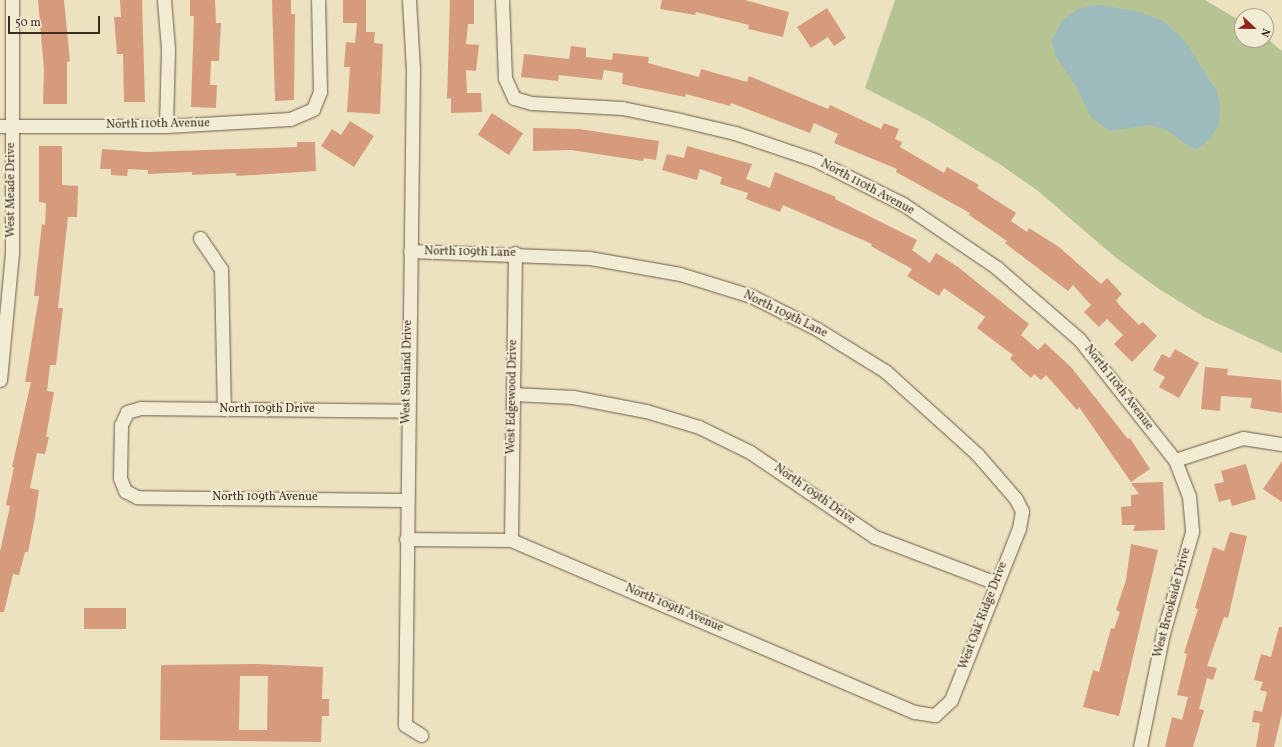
<!DOCTYPE html>
<html>
<head>
<meta charset="utf-8">
<style>
	body { margin:0 }
	#map { position:relative; width:1282px; height:747px; overflow:hidden; background:#ede2bf; font-family:Vollkorn,serif }
	div>[style] { position:absolute }
	.green>* { inset:0; background:#b6c494 }
	.water>* { inset:0; background:#9dbbbc }
	.building>* { inset:0; background:#d69a7c; transform-origin:0 0 }
	.roads { filter:drop-shadow(0 0 1px #685a47) drop-shadow(0 0 1px #685a47) }
	.minor>* { height:13px; margin:-6.5px; padding:0 6.5px; transform-origin:6.5px; border-radius:6.5px; background:#f3ecd5 }
	span { translate:-50% -50%; white-space:nowrap; text-align:center; line-height:1.15; -webkit-text-stroke:4px #f3ecd5; paint-order:stroke }
	.street-label { font-size:12px; color:#3c2c1f }
	.north { position:absolute; left:1234px; top:8px; width:40px; height:40px; box-sizing:border-box; background:#f3ecd5; border:1px solid #aa9f8c; border-radius:50%; rotate:112deg; font-size:11px; font-weight:700; line-height:16px; text-align:center; color:#3c2c1f }
	.north::after { content:''; display:block; margin:auto; width:14px; height:18px; background:#8f2418; clip-path:polygon(50% 0,100% 100%,50% 72%,0 100%) }
	.scale { position:absolute; left:8px; top:16px; width:92px; height:18px; box-sizing:border-box; border:2px solid #3c2c1f; border-top:0; padding-left:5px; font-size:12px; line-height:14px; white-space:nowrap; color:#3c2c1f; -webkit-text-stroke:3px #f3ecd5; paint-order:stroke }
</style>
</head>
<body>
<div id="map">
	<div class="green">
		<div style="clip-path:polygon(895px 0,1205px 0,1242px 22px,1242px 40px,1266px 38px,1282px 51px,1282px 353px,1204px 317px,1159px 289px,1115px 257px,1038px 191px,1001px 165px,929px 121px,865px 88px)"></div>
	</div>
	<div class="water">
		<div style="clip-path:polygon(1099px 5px,1136px 11px,1165px 22px,1185px 41px,1217px 92px,1220px 106px,1219px 125px,1210px 139px,1197px 149px,1188px 146px,1167px 130px,1149px 125px,1110px 131px,1091px 117px,1074px 83px,1055px 55px,1052px 40px,1063px 19px,1080px 8px)"></div>
	</div>
	<div class="building">
		<div style="clip-path:polygon(38px 0,64px 0,70px 61px,67px 62px,67px 104px,43px 104px,44px 70px)"></div>
		<div style="clip-path:polygon(120px 0,142px 0,145px 102px,124px 102px,123px 54px,117px 54px,114px 17px,121px 17px)"></div>
		<div style="clip-path:polygon(190px 0,215px 0,216px 23px,221px 23px,219px 61px,211px 61px,210px 85px,217px 85px,216px 108px,191px 107px,194px 16px,190px 16px)"></div>
		<div style="clip-path:polygon(272px 0,291px 0,291px 14px,295px 14px,294px 100px,275px 101px)"></div>
		<div style="clip-path:polygon(343px 0,366px 0,366px 32px,375px 32px,374px 43px,383px 44px,380px 114px,347px 112px,350px 67px,344px 67px,346px 42px,355px 43px,357px 23px,343px 23px)"></div>
		<div style="clip-path:polygon(450px 0,474px 0,474px 24px,468px 24px,466px 44px,479px 45px,476px 71px,466px 70px,467px 93px,481px 93px,482px 112px,451px 113px,451px 98px,447px 99px)"></div>
		<div style="clip-path:polygon(662px 0,745px 0,789px 12px,783px 37px,748px 29px,749px 25px,696px 12px,695px 15px,660px 9px)"></div>
		<div style="clip-path:polygon(827px 8px,846px 38px,834px 46px,828px 37px,811px 48px,797px 27px)"></div>
		<div style="clip-path:polygon(571px 46px,586px 48px,586px 57px,612px 60px,613px 53px,649px 57px,648px 63px,699px 77px,701px 69px,747px 82px,749px 76px,828px 109px,830px 105px,881px 129px,884px 123px,899px 129px,895px 139px,902px 142px,900px 147px,944px 173px,947px 167px,979px 185px,977px 188px,1016px 213px,1011px 221px,1027px 232px,1029px 228px,1059px 247px,1101px 284px,1107px 278px,1122px 294px,1116px 300px,1120px 306px,1139px 325px,1143px 322px,1157px 336px,1132px 362px,1114px 344px,1123px 335px,1107px 319px,1099px 327px,1084px 312px,1091px 305px,1073px 285px,1068px 291px,1005px 243px,1007px 241px,969px 215px,970px 213px,896px 172px,897px 169px,834px 143px,838px 134px,814px 123px,810px 133px,731px 103px,730px 106px,686px 94px,685px 97px,622px 84px,623px 73px,604px 70px,602px 80px,559px 75px,558px 81px,521px 77px,524px 54px,569px 59px)"></div>
		<div style="left:492px;top:113px;width:37px;height:26px;rotate:33deg"></div>
		<div style="clip-path:polygon(350px 121px,374px 136px,354px 167px,321px 146px,332px 129px,341px 135px)"></div>
		<div style="clip-path:polygon(533px 128px,579px 129px,659px 141px,656px 160px,644px 158px,643px 161px,571px 150px,533px 151px)"></div>
		<div style="clip-path:polygon(297px 142px,315px 142px,316px 171px,236px 176px,236px 173px,192px 175px,192px 172px,148px 174px,148px 170px,128px 169px,127px 176px,111px 175px,111px 169px,100px 169px,102px 149px,146px 152px,297px 147px)"></div>
		<div style="clip-path:polygon(39px 146px,62px 146px,62px 185px,78px 186px,77px 217px,68px 217px,58px 308px,63px 308px,56px 365px,50px 365px,47px 391px,54px 392px,46px 437px,49px 437px,45px 454px,37px 453px,30px 488px,39px 490px,35px 517px,28px 552px,25px 552px,19px 575px,13px 574px,4px 612px,0 612px,0 552px,10px 506px,6px 505px,14px 467px,12px 467px,31px 382px,25px 382px,39px 296px,34px 296px,42px 224px,45px 225px,46px 203px,39px 202px)"></div>
		<div style="clip-path:polygon(687px 146px,752px 164px,746px 179px,770px 188px,775px 172px,836px 197px,835px 199px,917px 240px,912px 250px,930px 263px,936px 253px,958px 267px,1029px 324px,1021px 335px,1038px 350px,1045px 343px,1071px 367px,1128px 439px,1130px 438px,1150px 469px,1131px 482px,1079px 407px,1077px 410px,1046px 375px,1041px 380px,1034px 374px,1031px 378px,1010px 359px,1013px 355px,977px 328px,985px 317px,944px 288px,939px 296px,907px 276px,912px 269px,871px 246px,872px 244px,783px 205px,780px 212px,746px 199px,748px 193px,720px 184px,722px 177px,700px 169px,697px 180px,662px 170px,667px 154px,684px 158px)"></div>
		<div style="clip-path:polygon(1175px 349px,1199px 363px,1179px 398px,1159px 387px,1165px 377px,1153px 370px,1162px 354px,1170px 358px)"></div>
		<div style="clip-path:polygon(1205px 367px,1228px 369px,1227px 375px,1281px 380px,1282px 413px,1250px 408px,1252px 398px,1221px 396px,1220px 411px,1201px 409px)"></div>
		<div style="clip-path:polygon(1282px 461px,1282px 502px,1263px 489px)"></div>
		<div style="clip-path:polygon(1246px 464px,1256px 499px,1232px 506px,1230px 499px,1219px 502px,1214px 484px,1224px 482px,1221px 471px)"></div>
		<div style="clip-path:polygon(1163px 482px,1165px 530px,1133px 531px,1135px 525px,1122px 525px,1121px 507px,1131px 506px,1131px 495px,1139px 494px,1131px 483px)"></div>
		<div style="clip-path:polygon(1230px 532px,1247px 536px,1228px 618px,1224px 617px,1207px 666px,1217px 668px,1213px 680px,1207px 678px,1199px 709px,1204px 710px,1193px 747px,1165px 747px,1172px 717px,1182px 720px,1188px 697px,1177px 695px,1187px 654px,1184px 653px,1198px 609px,1195px 608px,1213px 547px,1224px 551px)"></div>
		<div style="clip-path:polygon(1131px 544px,1158px 550px,1119px 716px,1083px 707px,1093px 670px,1099px 672px,1111px 628px,1114px 629px,1120px 612px,1116px 610px,1126px 580px)"></div>
		<div style="left:84px;top:608px;width:42px;height:21px"></div>
		<div style="clip-path:polygon(1279px 627px,1282px 627px,1282px 713px,1274px 747px,1256px 747px,1260px 723px,1252px 722px,1254px 710px,1262px 712px,1267px 692px,1260px 690px,1263px 682px,1254px 680px,1261px 654px,1271px 657px)"></div>
		<div style="clip-path:polygon(evenodd,257px 664px,323px 667px,322px 699px,329px 699px,329px 716px,322px 716px,321px 742px,160px 740px,161px 665px,257px 664px,240px 676px,268px 676px,267px 730px,239px 730px,240px 676px)"></div>
	</div>
	<div class="roads">
		<div class="minor">
			<div style="left:164px;top:0;width:49px;rotate:85.3deg"></div>
			<div style="left:168px;top:49px;width:77px;rotate:91.5deg"></div>
			<div style="left:409px;top:0;width:69px;rotate:86.7deg"></div>
			<div style="left:413px;top:69px;width:656px;rotate:90.7deg"></div>
			<div style="left:405px;top:725px;width:19px;rotate:32deg"></div>
			<div style="left:502px;top:0;width:78px;rotate:87.8deg"></div>
			<div style="left:505px;top:78px;width:22px;rotate:66deg"></div>
			<div style="left:514px;top:98px;width:18px;rotate:16deg"></div>
			<div style="left:531px;top:103px;width:91px;rotate:3.1deg"></div>
			<div style="left:622px;top:108px;width:59px;rotate:11.7deg"></div>
			<div style="left:680px;top:120px;width:57px;rotate:13.3deg"></div>
			<div style="left:735px;top:133px;width:84px;rotate:18.6deg"></div>
			<div style="left:815px;top:160px;width:98px;rotate:26.6deg"></div>
			<div style="left:903px;top:204px;width:114px;rotate:34.2deg"></div>
			<div style="left:997px;top:268px;width:108px;rotate:40.9deg"></div>
			<div style="left:1079px;top:339px;width:154px;rotate:51.6deg"></div>
			<div style="left:1175px;top:460px;width:39px;rotate:69deg"></div>
			<div style="left:1189px;top:496px;width:36px;rotate:85deg"></div>
			<div style="left:1192px;top:532px;width:105px;rotate:106deg"></div>
			<div style="left:1163px;top:633px;width:116px;rotate:101.4deg"></div>
			<div style="left:0;top:126px;width:166px"></div>
			<div style="left:166px;top:126px;width:124px;rotate:-3.2deg"></div>
			<div style="left:290px;top:119px;width:25px;rotate:-23deg"></div>
			<div style="left:313px;top:109px;width:18px;rotate:-68deg"></div>
			<div style="left:320px;top:92px;width:92px;rotate:-91.2deg"></div>
			<div style="left:200px;top:238px;width:37px;rotate:56deg"></div>
			<div style="left:221px;top:269px;width:140px;rotate:88.8deg"></div>
			<div style="left:0;top:380px;width:129px;rotate:-84.6deg"></div>
			<div style="left:12px;top:252px;width:252px;rotate:-90deg"></div>
			<div style="left:513px;top:394px;width:60px;rotate:2.9deg"></div>
			<div style="left:573px;top:397px;width:74px;rotate:10.9deg"></div>
			<div style="left:646px;top:411px;width:55px;rotate:16.8deg"></div>
			<div style="left:699px;top:427px;width:57px;rotate:26.1deg"></div>
			<div style="left:750px;top:452px;width:151px;rotate:34.2deg"></div>
			<div style="left:875px;top:537px;width:129px;rotate:20.8deg"></div>
			<div style="left:1175px;top:460px;width:71px;rotate:-17.9deg"></div>
			<div style="left:1243px;top:438px;width:39px;rotate:9deg"></div>
			<div style="left:405px;top:500px;width:268px;rotate:-179.4deg"></div>
			<div style="left:137px;top:497px;width:13px;rotate:-153deg"></div>
			<div style="left:125px;top:491px;width:14px;rotate:-111deg"></div>
			<div style="left:120px;top:478px;width:53px;rotate:-88.9deg"></div>
			<div style="left:121px;top:425px;width:14px;rotate:-65deg"></div>
			<div style="left:127px;top:412px;width:15px;rotate:-16deg"></div>
			<div style="left:141px;top:408px;width:267px;rotate:0.6deg"></div>
			<div style="left:406px;top:539px;width:105px;rotate:0.5deg"></div>
			<div style="left:511px;top:540px;width:439px;rotate:23.1deg"></div>
			<div style="left:915px;top:712px;width:20px;rotate:9deg"></div>
			<div style="left:935px;top:715px;width:22px;rotate:-43deg"></div>
			<div style="left:951px;top:700px;width:185px;rotate:-68.4deg"></div>
			<div style="left:1019px;top:528px;width:17px;rotate:-80deg"></div>
			<div style="left:1022px;top:511px;width:13px;rotate:-117deg"></div>
			<div style="left:1016px;top:499px;width:60px;rotate:-130.9deg"></div>
			<div style="left:977px;top:454px;width:124px;rotate:-137.9deg"></div>
			<div style="left:885px;top:371px;width:80px;rotate:-148.3deg"></div>
			<div style="left:817px;top:329px;width:74px;rotate:-153.4deg"></div>
			<div style="left:751px;top:296px;width:74px;rotate:-162.8deg"></div>
			<div style="left:680px;top:274px;width:91px;rotate:-169.9deg"></div>
			<div style="left:590px;top:258px;width:180px;rotate:-177.8deg"></div>
			<div style="left:511px;top:540px;width:287px;rotate:-89.2deg"></div>
		</div>
	</div>
	<div class="street-label">
		<span style="left:158px;top:125px;rotate:-1deg">North 110th Avenue</span>
		<span style="left:867px;top:188px;rotate:28deg">North 110th Avenue</span>
		<span style="left:12px;top:190px;rotate:-90deg">West Meade Drive</span>
		<span style="left:470px;top:253px;rotate:1deg">North 109th Lane</span>
		<span style="left:785px;top:315px;rotate:26deg">North 109th Lane</span>
		<span style="left:408px;top:372px;rotate:-89deg">West Sunland Drive</span>
		<span style="left:1118px;top:388px;rotate:52deg">North 110th Avenue</span>
		<span style="left:513px;top:397px;rotate:-89deg">West Edgewood Drive</span>
		<span style="left:267px;top:410px">North 109th Drive</span>
		<span style="left:814px;top:495px;rotate:35deg">North 109th Drive</span>
		<span style="left:265px;top:498px">North 109th Avenue</span>
		<span style="left:1173px;top:603px;rotate:-75deg">West Brookside Drive</span>
		<span style="left:674px;top:609px;rotate:23deg">North 109th Avenue</span>
		<span style="left:984px;top:616px;rotate:-69deg">West Oak Ridge Drive</span>
	</div>
	<div class="north">N</div>
	<div class="scale">50 m</div>
</div>
</body>
</html>
